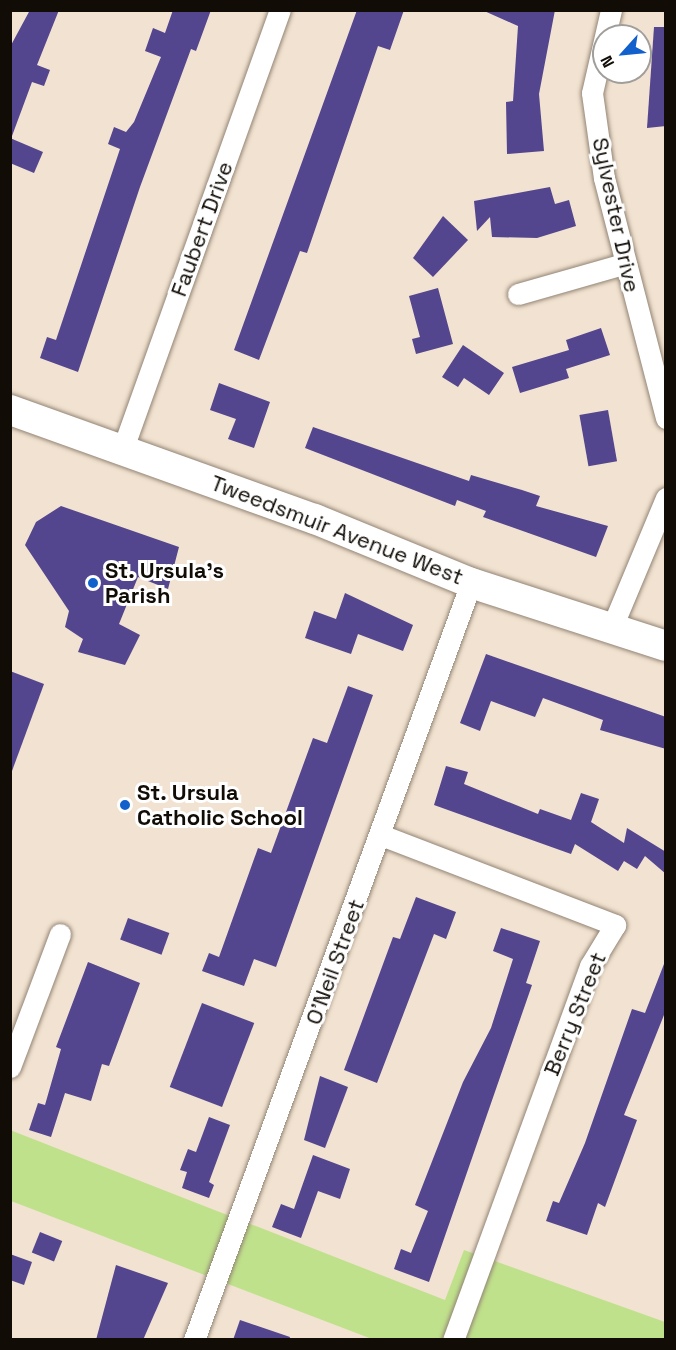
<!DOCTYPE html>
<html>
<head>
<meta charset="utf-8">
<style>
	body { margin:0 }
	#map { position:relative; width:676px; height:1350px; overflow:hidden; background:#f2e2d1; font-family:"Space Grotesk",sans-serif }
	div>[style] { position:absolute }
	.green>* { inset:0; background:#c0e18c }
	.building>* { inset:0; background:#53458e; transform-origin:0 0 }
	.roads { filter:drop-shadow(0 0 2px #928474) drop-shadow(0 0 2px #928474) }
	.street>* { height:21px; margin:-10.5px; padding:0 10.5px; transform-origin:10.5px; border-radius:10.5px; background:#fff }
	.secondary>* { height:30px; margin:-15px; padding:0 15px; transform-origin:15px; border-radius:15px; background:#fff }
	.dots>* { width:16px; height:16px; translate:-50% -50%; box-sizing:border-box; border:3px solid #fff; border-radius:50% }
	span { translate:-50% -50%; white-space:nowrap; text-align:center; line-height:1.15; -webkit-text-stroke:6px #fff; paint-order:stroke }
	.street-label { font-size:22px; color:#110c06 }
	.poi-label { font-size:22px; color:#110c06; font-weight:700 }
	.left { translate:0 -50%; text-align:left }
	.frame { position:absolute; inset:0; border:12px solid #110c06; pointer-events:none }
	.north { position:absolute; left:592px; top:24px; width:60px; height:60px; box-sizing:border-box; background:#fff; border:2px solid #a09e9b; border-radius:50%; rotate:243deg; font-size:16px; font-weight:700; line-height:24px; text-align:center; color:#110c06 }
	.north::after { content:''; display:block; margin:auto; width:21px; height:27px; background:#1260cb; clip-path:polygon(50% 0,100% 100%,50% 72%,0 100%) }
</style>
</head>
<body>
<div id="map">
	<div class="green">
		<div style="clip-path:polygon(10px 1130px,445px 1300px,464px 1250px,665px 1322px,665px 1339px,372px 1339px,11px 1201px)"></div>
	</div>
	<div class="building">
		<div style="clip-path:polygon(30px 10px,59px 10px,37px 65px,50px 70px,44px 86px,32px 82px,12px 136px,10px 47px)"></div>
		<div style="clip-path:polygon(173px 10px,211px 10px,196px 51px,191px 49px,140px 187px,78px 372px,40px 358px,47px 337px,56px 340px,120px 149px,108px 144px,114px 127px,126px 132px,134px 122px,161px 57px,145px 51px,153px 28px,165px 33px)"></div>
		<div style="clip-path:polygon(357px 10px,404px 10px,390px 50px,378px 46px,307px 253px,300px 251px,259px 360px,234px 350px)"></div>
		<div style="clip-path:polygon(482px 10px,555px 10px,539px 94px,544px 151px,507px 154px,506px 102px,513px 101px,518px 26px)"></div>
		<div style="clip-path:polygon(654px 27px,666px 27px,666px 126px,647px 128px)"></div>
		<div style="clip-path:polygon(10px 138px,43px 152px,34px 173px,10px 163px)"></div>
		<div style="clip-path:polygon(550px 187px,555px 204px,569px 200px,576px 226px,537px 238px,492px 237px,490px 217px,477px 231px,474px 201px)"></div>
		<div style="clip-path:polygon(443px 216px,468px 240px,433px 277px,413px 258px)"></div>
		<div style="clip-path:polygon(438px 288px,453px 344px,416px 354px,412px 339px,420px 337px,409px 296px)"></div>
		<div style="clip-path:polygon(601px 328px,610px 355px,566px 369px,569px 378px,520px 393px,512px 367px,569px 350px,566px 340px)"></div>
		<div style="clip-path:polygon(463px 345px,504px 373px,489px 395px,464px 378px,458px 387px,442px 377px)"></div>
		<div style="clip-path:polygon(219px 383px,270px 402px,254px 448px,228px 439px,236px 419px,210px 410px)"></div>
		<div style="left:608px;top:410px;width:52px;height:29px;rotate:80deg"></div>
		<div style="clip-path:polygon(313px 427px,469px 481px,471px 475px,522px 490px,540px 496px,536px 506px,608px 526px,596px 557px,483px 517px,486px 511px,457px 500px,455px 506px,305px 448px)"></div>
		<div style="clip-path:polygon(61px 506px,179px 547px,168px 589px,138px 577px,119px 624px,140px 635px,125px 665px,78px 652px,83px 639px,65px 627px,69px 611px,25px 545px,36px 522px)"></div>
		<div style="clip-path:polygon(345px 593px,413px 625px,403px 651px,358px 634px,351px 654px,305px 638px,314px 611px,336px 619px)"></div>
		<div style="clip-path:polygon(486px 654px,666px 717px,666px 749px,600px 730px,603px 720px,543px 698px,535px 717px,491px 701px,480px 731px,460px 723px)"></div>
		<div style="clip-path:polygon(10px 671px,44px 684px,12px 771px,10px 770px)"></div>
		<div style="clip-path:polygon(348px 686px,373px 695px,276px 967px,254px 959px,244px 986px,202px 971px,209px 953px,219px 957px,258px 848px,271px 853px,313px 738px,327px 743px)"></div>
		<div style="clip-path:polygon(446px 766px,468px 772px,464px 784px,538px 814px,540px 809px,571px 820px,581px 793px,599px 799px,591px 822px,624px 843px,627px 828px,666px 852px,666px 874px,645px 856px,637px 869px,624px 861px,618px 871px,575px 844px,571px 854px,434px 805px)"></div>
		<div style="clip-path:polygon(416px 897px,456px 912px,446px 939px,434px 934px,377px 1083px,344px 1070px,393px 937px,400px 939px)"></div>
		<div style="left:128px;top:918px;width:44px;height:23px;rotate:20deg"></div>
		<div style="clip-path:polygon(501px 928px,540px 941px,526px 983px,532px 985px,429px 1282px,394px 1269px,401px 1249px,411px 1253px,428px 1211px,415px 1205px,463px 1082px,491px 1028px,513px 959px,493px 951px)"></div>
		<div style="clip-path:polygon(88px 962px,140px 983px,109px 1066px,102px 1064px,91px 1101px,65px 1093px,51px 1137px,29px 1130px,38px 1103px,45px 1105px,61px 1049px,56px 1047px)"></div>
		<div style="clip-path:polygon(664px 964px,666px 1010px,624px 1115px,637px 1120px,605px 1207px,598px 1203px,587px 1235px,546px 1221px,553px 1201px,559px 1203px,585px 1143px,632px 1009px,645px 1013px)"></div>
		<div style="left:202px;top:1003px;width:56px;height:90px;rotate:21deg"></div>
		<div style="clip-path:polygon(320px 1076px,348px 1087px,325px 1148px,304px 1140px)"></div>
		<div style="clip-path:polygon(209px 1117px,230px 1125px,209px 1182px,214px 1185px,209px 1198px,182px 1188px,187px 1172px,180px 1170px,188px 1149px,196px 1152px)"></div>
		<div style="clip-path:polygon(313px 1155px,350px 1169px,340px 1199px,318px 1191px,301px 1238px,272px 1227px,281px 1204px,294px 1209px)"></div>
		<div style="left:40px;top:1232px;width:24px;height:22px;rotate:22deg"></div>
		<div style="clip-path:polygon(10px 1254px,32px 1262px,24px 1285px,10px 1280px)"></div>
		<div style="clip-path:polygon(116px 1265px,168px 1283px,143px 1340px,96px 1340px)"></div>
		<div style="clip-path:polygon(240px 1320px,290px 1337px,289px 1340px,233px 1340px)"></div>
	</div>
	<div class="roads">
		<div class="street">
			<div style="left:611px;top:10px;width:85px;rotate:102.9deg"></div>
			<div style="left:592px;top:93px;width:86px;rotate:82deg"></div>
			<div style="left:604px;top:178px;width:248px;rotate:75.5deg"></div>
			<div style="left:518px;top:294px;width:109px;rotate:-15.9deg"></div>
			<div style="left:123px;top:448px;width:465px;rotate:-70.3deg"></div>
			<div style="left:612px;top:627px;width:140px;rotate:-67.3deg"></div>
			<div style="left:381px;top:835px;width:251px;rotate:21deg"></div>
			<div style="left:615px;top:925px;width:48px;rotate:121.4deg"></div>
			<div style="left:590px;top:966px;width:398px;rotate:110.1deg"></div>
			<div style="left:10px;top:1067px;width:142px;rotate:-69.4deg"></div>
			<div style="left:194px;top:1340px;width:806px;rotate:-69.9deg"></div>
		</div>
		<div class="secondary">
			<div style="left:10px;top:410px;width:324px;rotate:19.7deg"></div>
			<div style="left:315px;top:519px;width:169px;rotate:22.3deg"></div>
			<div style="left:471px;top:583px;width:205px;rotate:17.9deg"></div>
		</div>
	</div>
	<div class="dots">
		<div style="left:93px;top:583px;background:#1260cb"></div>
		<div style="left:125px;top:805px;background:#1260cb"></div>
	</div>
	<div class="street-label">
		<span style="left:616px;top:215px;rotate:78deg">Sylvester Drive</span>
		<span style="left:202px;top:229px;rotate:-70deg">Faubert Drive</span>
		<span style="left:337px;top:530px;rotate:21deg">Tweedsmuir Avenue West</span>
		<span style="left:335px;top:962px;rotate:-70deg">O'Neil Street</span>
		<span style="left:575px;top:1014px;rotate:-68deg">Berry Street</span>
	</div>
	<div class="poi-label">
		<span class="left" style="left:105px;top:583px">St. Ursula's<br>Parish</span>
		<span class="left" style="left:137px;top:805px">St. Ursula<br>Catholic School</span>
	</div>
	<div class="frame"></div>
	<div class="north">N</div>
</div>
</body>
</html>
